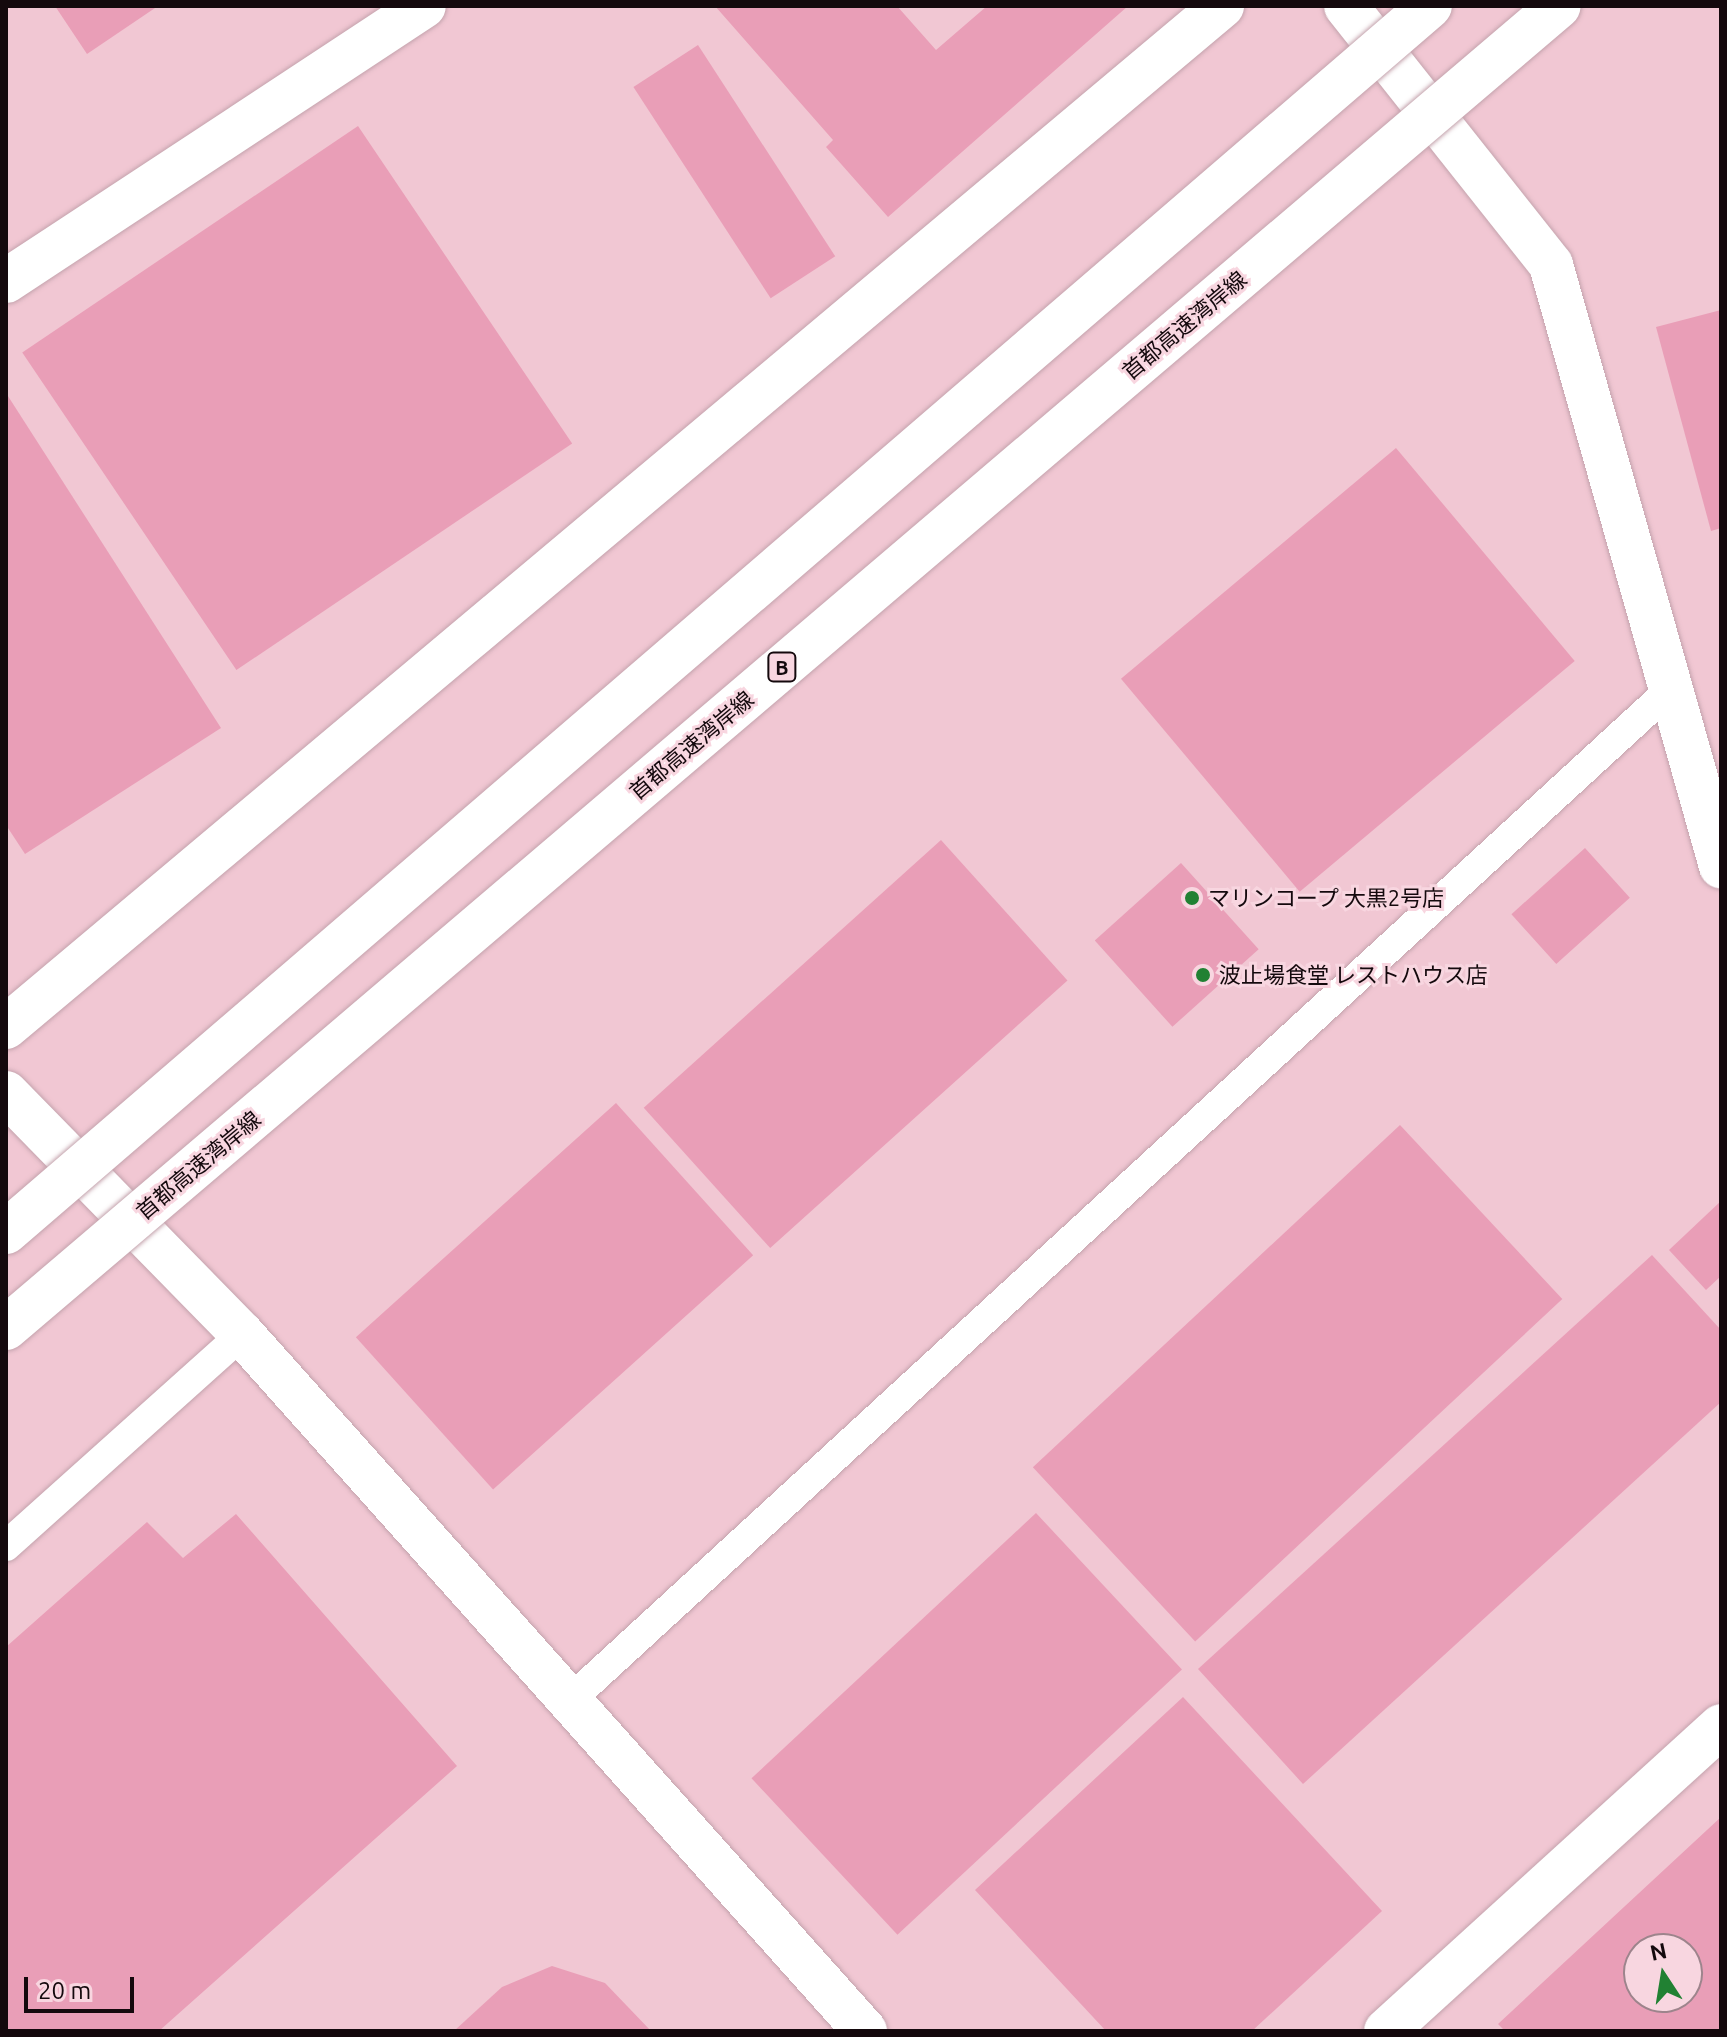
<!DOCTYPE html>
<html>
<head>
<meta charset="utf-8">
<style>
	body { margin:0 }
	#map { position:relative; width:1727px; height:2037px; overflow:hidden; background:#f8d6e0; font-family:Ubuntu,"Noto Sans JP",sans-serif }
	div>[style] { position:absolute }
	.built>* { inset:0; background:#f1c7d3 }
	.building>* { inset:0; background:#e99eb7; transform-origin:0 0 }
	.roads { filter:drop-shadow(0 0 2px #c4a3ad) drop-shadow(0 0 2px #c4a3ad) }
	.street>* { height:30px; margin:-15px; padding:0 15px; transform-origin:15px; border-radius:15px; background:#fff }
	.secondary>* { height:44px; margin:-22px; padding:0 22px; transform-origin:22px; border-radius:22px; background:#fff }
	.bridges { filter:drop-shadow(0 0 2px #c4a3ad) drop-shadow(0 0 2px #c4a3ad) }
	.highway-bridge>* { height:44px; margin:-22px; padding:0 22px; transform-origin:22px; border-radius:22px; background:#fff }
	.dots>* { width:22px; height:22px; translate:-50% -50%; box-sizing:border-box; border:4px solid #f8d6e0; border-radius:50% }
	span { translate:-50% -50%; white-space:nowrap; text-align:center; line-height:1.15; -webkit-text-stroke:6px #f8d6e0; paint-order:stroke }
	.shield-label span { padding:2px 6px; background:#f8d6e0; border:2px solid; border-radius:6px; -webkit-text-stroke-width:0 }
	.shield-label { font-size:20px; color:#14090d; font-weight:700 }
	.street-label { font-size:22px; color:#14090d }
	.poi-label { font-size:22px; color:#14090d }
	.left { translate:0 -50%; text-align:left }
	.frame { position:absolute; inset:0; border:8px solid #14090d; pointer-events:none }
	.north { position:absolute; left:1623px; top:1933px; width:80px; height:80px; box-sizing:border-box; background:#f8d6e0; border:2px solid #9d848c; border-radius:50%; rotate:348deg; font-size:22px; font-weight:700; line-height:32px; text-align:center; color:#14090d }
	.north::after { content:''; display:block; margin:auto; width:28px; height:36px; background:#218133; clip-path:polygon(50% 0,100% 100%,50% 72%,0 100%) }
	.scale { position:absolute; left:24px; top:1977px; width:110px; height:36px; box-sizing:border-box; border:4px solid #14090d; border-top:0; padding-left:10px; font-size:24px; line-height:28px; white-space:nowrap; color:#14090d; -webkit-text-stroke:6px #f8d6e0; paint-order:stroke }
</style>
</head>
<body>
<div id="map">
	<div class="built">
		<div style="clip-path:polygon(evenodd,6px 6px,1721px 6px,1721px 2031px,6px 2031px,6px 6px,1639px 1949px,1687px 1949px,1687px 1997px,1639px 1997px,1639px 1949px)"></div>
	</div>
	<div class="building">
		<div style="clip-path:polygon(55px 6px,158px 6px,87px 54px)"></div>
		<div style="clip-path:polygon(715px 6px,897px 6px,936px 50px,987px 6px,1128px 6px,888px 217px,826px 147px,833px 140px)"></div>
		<div style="left:698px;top:45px;width:252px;height:77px;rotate:57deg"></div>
		<div style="left:358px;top:126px;width:383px;height:405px;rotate:56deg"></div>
		<div style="clip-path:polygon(1721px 310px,1721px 528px,1711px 531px,1656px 327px)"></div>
		<div style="clip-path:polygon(6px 393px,221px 728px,25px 854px,6px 825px)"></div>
		<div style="left:1396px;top:448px;width:278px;height:359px;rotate:50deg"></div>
		<div style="left:941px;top:840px;width:189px;height:400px;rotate:48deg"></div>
		<div style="left:1585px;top:848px;width:67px;height:99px;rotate:48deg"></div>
		<div style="left:1181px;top:863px;width:116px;height:116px;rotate:48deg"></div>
		<div style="left:616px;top:1103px;width:205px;height:350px;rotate:48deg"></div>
		<div style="left:1400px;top:1125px;width:238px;height:502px;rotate:47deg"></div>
		<div style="clip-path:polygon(1721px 1201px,1721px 1276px,1706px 1290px,1669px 1250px)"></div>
		<div style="clip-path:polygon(1652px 1255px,1721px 1330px,1721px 1402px,1303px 1784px,1198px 1669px)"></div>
		<div style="left:1036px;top:1513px;width:214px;height:389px;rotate:47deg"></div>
		<div style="clip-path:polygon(236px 1514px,457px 1766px,159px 2031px,6px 2031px,6px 1647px,147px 1522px,183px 1558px)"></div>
		<div style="clip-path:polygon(1183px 1697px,1382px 1911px,1252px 2031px,1106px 2031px,975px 1890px)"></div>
		<div style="clip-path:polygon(evenodd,1721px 1817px,1721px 2031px,1505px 2031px,1498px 2024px,1721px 1817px,1639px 1949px,1687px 1949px,1687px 1997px,1639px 1997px,1639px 1949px)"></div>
		<div style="clip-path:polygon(552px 1966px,605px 1983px,651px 2031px,454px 2031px,502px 1987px)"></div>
	</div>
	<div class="roads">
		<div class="street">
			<div style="left:6px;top:1546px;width:317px;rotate:-41.9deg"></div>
			<div style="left:569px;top:1701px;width:1496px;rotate:-42.56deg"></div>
		</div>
		<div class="secondary">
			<div style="left:1346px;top:6px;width:330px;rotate:51.6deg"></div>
			<div style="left:1551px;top:265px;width:625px;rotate:74.21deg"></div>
			<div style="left:6px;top:281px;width:500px;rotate:-33.34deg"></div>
			<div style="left:6px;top:1027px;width:1588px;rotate:-40.02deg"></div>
			<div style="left:6px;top:1093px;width:337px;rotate:45.6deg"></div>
			<div style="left:242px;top:1334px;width:935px;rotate:48.21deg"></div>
			<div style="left:1386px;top:2031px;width:453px;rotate:-42.3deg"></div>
		</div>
	</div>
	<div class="bridges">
		<div class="highway-bridge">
			<div style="left:6px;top:1232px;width:1879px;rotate:-40.73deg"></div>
			<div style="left:6px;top:1328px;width:2039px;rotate:-40.41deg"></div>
		</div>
	</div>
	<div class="dots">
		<div style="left:1192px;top:898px;background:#218133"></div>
		<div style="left:1203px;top:975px;background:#218133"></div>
	</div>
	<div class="shield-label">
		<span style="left:782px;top:667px">B</span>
	</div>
	<div class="street-label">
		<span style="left:1184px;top:325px;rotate:-40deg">首都高速湾岸線</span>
		<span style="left:691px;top:745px;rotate:-40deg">首都高速湾岸線</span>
		<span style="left:198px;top:1165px;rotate:-40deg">首都高速湾岸線</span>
	</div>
	<div class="poi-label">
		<span class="left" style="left:1208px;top:898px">マリンコープ 大黒2号店</span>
		<span class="left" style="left:1219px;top:975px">波止場食堂 レストハウス店</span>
	</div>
	<div class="frame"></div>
	<div class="north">N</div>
	<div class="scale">20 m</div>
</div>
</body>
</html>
